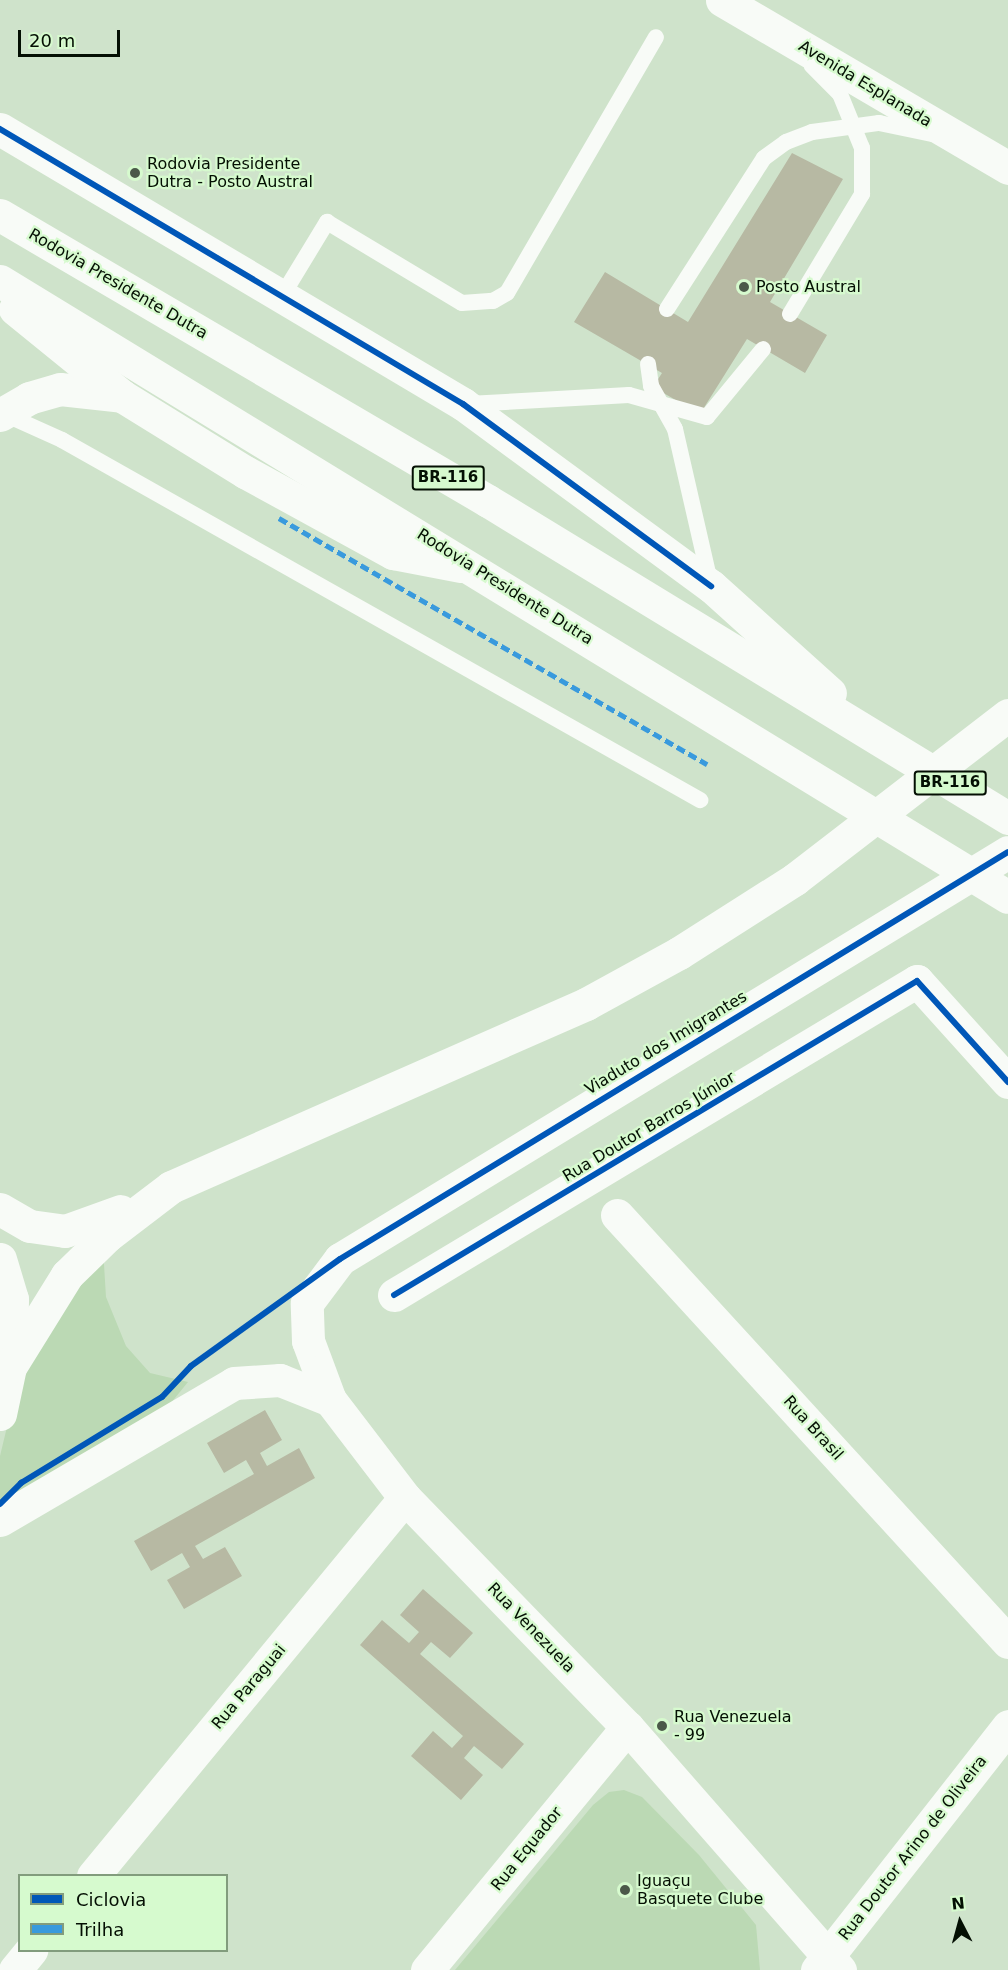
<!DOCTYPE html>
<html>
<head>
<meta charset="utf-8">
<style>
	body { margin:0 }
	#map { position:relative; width:1008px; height:1970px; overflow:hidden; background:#cfe3cb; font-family:"DejaVu Sans",sans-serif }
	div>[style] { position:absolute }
	.green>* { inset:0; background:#bbd9b4 }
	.building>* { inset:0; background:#b7b9a3 }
	.lane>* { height:16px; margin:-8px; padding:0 8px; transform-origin:8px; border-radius:8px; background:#f8fbf7 }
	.street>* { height:33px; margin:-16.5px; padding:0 16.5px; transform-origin:16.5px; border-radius:16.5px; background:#f8fbf7 }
	.secondary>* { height:33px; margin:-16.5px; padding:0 16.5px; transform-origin:16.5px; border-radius:16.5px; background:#f8fbf7 }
	.highway>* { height:33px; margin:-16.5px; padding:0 16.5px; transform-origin:16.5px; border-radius:16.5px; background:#f8fbf7 }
	.quiet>* { height:4.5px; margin-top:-2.25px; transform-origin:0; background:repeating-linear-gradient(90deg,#399add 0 9px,transparent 0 13.5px) }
	.cycleway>* { height:6px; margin:-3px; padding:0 3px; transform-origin:3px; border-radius:3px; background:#0057b8 }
	.dots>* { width:16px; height:16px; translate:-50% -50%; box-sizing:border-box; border:3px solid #d6face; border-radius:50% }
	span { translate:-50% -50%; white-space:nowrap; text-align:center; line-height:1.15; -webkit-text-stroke:4.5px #d6face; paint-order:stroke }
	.shield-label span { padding:2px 4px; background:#d6face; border:2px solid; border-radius:4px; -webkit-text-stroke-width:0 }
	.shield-label { font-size:15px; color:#040f03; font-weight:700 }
	.street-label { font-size:16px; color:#040f03 }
	.poi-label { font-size:16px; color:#040f03 }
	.left { translate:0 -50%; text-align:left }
	.legend { position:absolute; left:18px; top:1874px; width:210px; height:78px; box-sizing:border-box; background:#d6face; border:2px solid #829c7d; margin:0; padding:8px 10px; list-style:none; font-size:18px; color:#040f03 }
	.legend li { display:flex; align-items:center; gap:12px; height:30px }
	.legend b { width:30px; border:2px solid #829c7d }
	.north { position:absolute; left:930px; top:1892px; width:60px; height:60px; -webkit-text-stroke:4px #d6face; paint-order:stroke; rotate:354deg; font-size:16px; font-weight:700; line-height:24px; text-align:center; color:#040f03 }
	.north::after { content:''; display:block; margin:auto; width:21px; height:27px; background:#040f03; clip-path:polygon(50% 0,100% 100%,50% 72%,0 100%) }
	.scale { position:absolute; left:18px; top:30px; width:102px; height:27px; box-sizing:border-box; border:3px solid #040f03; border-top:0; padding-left:8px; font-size:18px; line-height:21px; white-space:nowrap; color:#040f03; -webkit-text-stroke:4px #d6face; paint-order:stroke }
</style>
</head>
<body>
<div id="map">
	<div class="green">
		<div style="clip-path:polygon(103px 1248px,106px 1297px,126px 1346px,150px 1373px,188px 1382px,166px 1409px,0 1504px,0 1456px,24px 1356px)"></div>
		<div style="clip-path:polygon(624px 1790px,642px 1797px,699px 1855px,756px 1925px,760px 1970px,455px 1970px,593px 1805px,609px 1792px)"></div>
	</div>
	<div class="building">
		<div style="clip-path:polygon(792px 153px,843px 179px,770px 302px,827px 335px,805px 373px,747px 339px,700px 414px,653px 387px,662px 373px,574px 322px,605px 272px,688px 322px)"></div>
		<div style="clip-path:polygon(265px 1410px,282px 1440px,260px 1453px,267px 1466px,299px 1448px,315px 1478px,195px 1546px,203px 1559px,225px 1547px,242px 1576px,184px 1609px,167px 1580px,190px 1567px,182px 1553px,151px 1571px,134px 1541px,254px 1474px,246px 1460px,224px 1473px,207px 1443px)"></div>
		<div style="clip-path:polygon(423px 1589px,473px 1633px,450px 1658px,431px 1642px,420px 1654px,524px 1744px,502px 1769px,474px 1746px,464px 1758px,483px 1775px,461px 1800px,411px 1756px,433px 1731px,452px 1748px,463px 1736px,360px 1645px,382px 1620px,409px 1643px,419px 1632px,400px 1615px)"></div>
	</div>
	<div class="lane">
		<div style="left:282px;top:296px;width:87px;rotate:-58.7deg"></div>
		<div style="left:327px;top:222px;width:157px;rotate:31deg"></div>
		<div style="left:462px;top:303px;width:31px;rotate:-4deg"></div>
		<div style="left:493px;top:301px;width:16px;rotate:-30deg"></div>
		<div style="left:507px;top:293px;width:296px;rotate:-59.8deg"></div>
		<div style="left:667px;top:309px;width:179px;rotate:-57.3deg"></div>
		<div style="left:764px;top:158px;width:27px;rotate:-36deg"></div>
		<div style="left:786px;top:142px;width:28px;rotate:-21deg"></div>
		<div style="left:812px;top:132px;width:68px;rotate:-7.7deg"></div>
		<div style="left:879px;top:123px;width:54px;rotate:11.7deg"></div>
		<div style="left:790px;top:314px;width:140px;rotate:-59deg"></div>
		<div style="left:862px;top:194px;width:46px;rotate:-90deg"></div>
		<div style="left:862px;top:148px;width:58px;rotate:-112.2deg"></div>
		<div style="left:840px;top:94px;width:40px;rotate:-135deg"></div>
		<div style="left:648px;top:364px;width:22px;rotate:82deg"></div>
		<div style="left:651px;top:386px;width:49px;rotate:60.8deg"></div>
		<div style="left:675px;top:429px;width:157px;rotate:77.1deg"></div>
		<div style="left:468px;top:404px;width:161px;rotate:-3.2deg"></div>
		<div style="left:629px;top:395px;width:81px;rotate:15.8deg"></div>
		<div style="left:707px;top:417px;width:88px;rotate:-50.5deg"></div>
		<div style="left:2px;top:413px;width:66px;rotate:24.2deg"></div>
		<div style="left:62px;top:440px;width:733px;rotate:29.43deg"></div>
	</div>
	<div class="street">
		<div style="left:722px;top:0;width:332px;rotate:30.4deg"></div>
		<div style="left:617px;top:1215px;width:579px;rotate:47.52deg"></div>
		<div style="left:394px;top:1295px;width:610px;rotate:-30.98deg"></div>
		<div style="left:917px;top:981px;width:136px;rotate:48deg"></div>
		<div style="left:93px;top:1876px;width:490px;rotate:-50.5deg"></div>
		<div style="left:15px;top:1970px;width:26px;rotate:-51deg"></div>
		<div style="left:427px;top:1970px;width:315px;rotate:-50.5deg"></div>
		<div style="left:817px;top:1970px;width:310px;rotate:-51.9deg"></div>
	</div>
	<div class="secondary">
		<div style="left:0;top:129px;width:539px;rotate:30.71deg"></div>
		<div style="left:463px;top:404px;width:308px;rotate:36.3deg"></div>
		<div style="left:0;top:415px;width:34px;rotate:-30deg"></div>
		<div style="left:29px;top:398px;width:32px;rotate:-16deg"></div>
		<div style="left:60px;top:389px;width:62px;rotate:6.4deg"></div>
		<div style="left:0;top:1209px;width:34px;rotate:30deg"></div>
		<div style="left:30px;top:1226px;width:35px;rotate:8deg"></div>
		<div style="left:65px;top:1231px;width:59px;rotate:-19.7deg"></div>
		<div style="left:0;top:1259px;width:42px;rotate:73.3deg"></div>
		<div style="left:12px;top:1299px;width:60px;rotate:91deg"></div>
		<div style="left:0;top:1414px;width:48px;rotate:-78deg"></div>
		<div style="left:10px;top:1367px;width:108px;rotate:-58.2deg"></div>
		<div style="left:67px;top:1275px;width:57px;rotate:-44.3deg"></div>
		<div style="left:108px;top:1235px;width:79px;rotate:-37.3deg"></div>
		<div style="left:171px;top:1187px;width:454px;rotate:-23.8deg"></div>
		<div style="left:586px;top:1004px;width:106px;rotate:-28.7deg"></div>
		<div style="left:679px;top:953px;width:138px;rotate:-32.5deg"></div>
		<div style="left:795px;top:879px;width:269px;rotate:-37.6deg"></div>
		<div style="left:0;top:1520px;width:271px;rotate:-30.3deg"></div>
		<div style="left:234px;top:1383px;width:46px;rotate:-3.7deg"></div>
		<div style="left:280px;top:1380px;width:54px;rotate:21.8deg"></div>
		<div style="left:840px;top:1970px;width:323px;rotate:-131.2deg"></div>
		<div style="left:627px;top:1727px;width:319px;rotate:-134.1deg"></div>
		<div style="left:405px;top:1498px;width:123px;rotate:-127.4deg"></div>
		<div style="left:330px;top:1400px;width:63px;rotate:-110.4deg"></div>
		<div style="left:308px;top:1341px;width:38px;rotate:-92deg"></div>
		<div style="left:307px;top:1303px;width:55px;rotate:-53.1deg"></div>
		<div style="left:340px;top:1259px;width:782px;rotate:-31.35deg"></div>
	</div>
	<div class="highway">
		<div style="left:0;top:215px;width:566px;rotate:30.37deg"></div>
		<div style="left:488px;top:501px;width:609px;rotate:31.37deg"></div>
		<div style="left:0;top:281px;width:1181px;rotate:31.43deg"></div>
		<div style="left:15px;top:309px;width:138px;rotate:39.1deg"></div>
		<div style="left:122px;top:396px;width:145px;rotate:31.7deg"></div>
		<div style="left:245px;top:472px;width:169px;rotate:28.7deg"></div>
		<div style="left:393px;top:553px;width:69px;rotate:10.8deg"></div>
		<div style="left:711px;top:586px;width:160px;rotate:42deg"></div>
	</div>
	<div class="quiet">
		<div style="left:279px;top:518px;width:494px;rotate:29.9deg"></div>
	</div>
	<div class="cycleway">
		<div style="left:0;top:129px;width:539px;rotate:30.71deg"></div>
		<div style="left:463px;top:404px;width:308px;rotate:36.3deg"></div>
		<div style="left:394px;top:1295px;width:610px;rotate:-30.98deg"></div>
		<div style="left:917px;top:981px;width:136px;rotate:48deg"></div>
		<div style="left:0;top:1504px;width:30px;rotate:-45deg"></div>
		<div style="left:21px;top:1483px;width:165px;rotate:-31.4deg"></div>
		<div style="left:162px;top:1397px;width:42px;rotate:-46.9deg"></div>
		<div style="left:191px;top:1366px;width:183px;rotate:-35.7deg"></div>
		<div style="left:340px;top:1259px;width:782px;rotate:-31.35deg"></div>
	</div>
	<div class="dots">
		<div style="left:135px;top:173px;background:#4b5949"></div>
		<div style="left:744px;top:287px;background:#4b5949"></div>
		<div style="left:662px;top:1726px;background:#4b5949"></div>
		<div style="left:625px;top:1890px;background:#4b5949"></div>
	</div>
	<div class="shield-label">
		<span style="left:448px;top:478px">BR-116</span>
		<span style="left:950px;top:783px">BR-116</span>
	</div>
	<div class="street-label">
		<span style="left:865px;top:84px;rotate:31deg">Avenida Esplanada</span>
		<span style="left:118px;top:284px;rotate:30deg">Rodovia Presidente Dutra</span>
		<span style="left:505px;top:587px;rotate:32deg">Rodovia Presidente Dutra</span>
		<span style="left:666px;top:1043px;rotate:-31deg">Viaduto dos Imigrantes</span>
		<span style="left:649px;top:1127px;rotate:-31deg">Rua Doutor Barros Júnior</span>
		<span style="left:813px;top:1428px;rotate:48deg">Rua Brasil</span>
		<span style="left:531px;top:1628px;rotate:46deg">Rua Venezuela</span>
		<span style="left:249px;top:1687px;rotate:-50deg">Rua Paraguai</span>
		<span style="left:913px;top:1848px;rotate:-52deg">Rua Doutor Arino de Oliveira</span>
		<span style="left:527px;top:1849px;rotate:-51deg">Rua Equador</span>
	</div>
	<div class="poi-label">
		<span class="left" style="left:147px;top:173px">Rodovia Presidente<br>Dutra - Posto Austral</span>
		<span class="left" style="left:756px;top:287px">Posto Austral</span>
		<span class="left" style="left:674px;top:1726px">Rua Venezuela<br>- 99</span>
		<span class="left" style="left:637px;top:1890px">Iguaçu<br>Basquete Clube</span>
	</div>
	<ul class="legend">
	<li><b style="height:8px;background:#0057b8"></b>Ciclovia</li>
	<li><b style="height:8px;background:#399add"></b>Trilha</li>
	</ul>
	<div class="north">N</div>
	<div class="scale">20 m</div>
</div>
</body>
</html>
